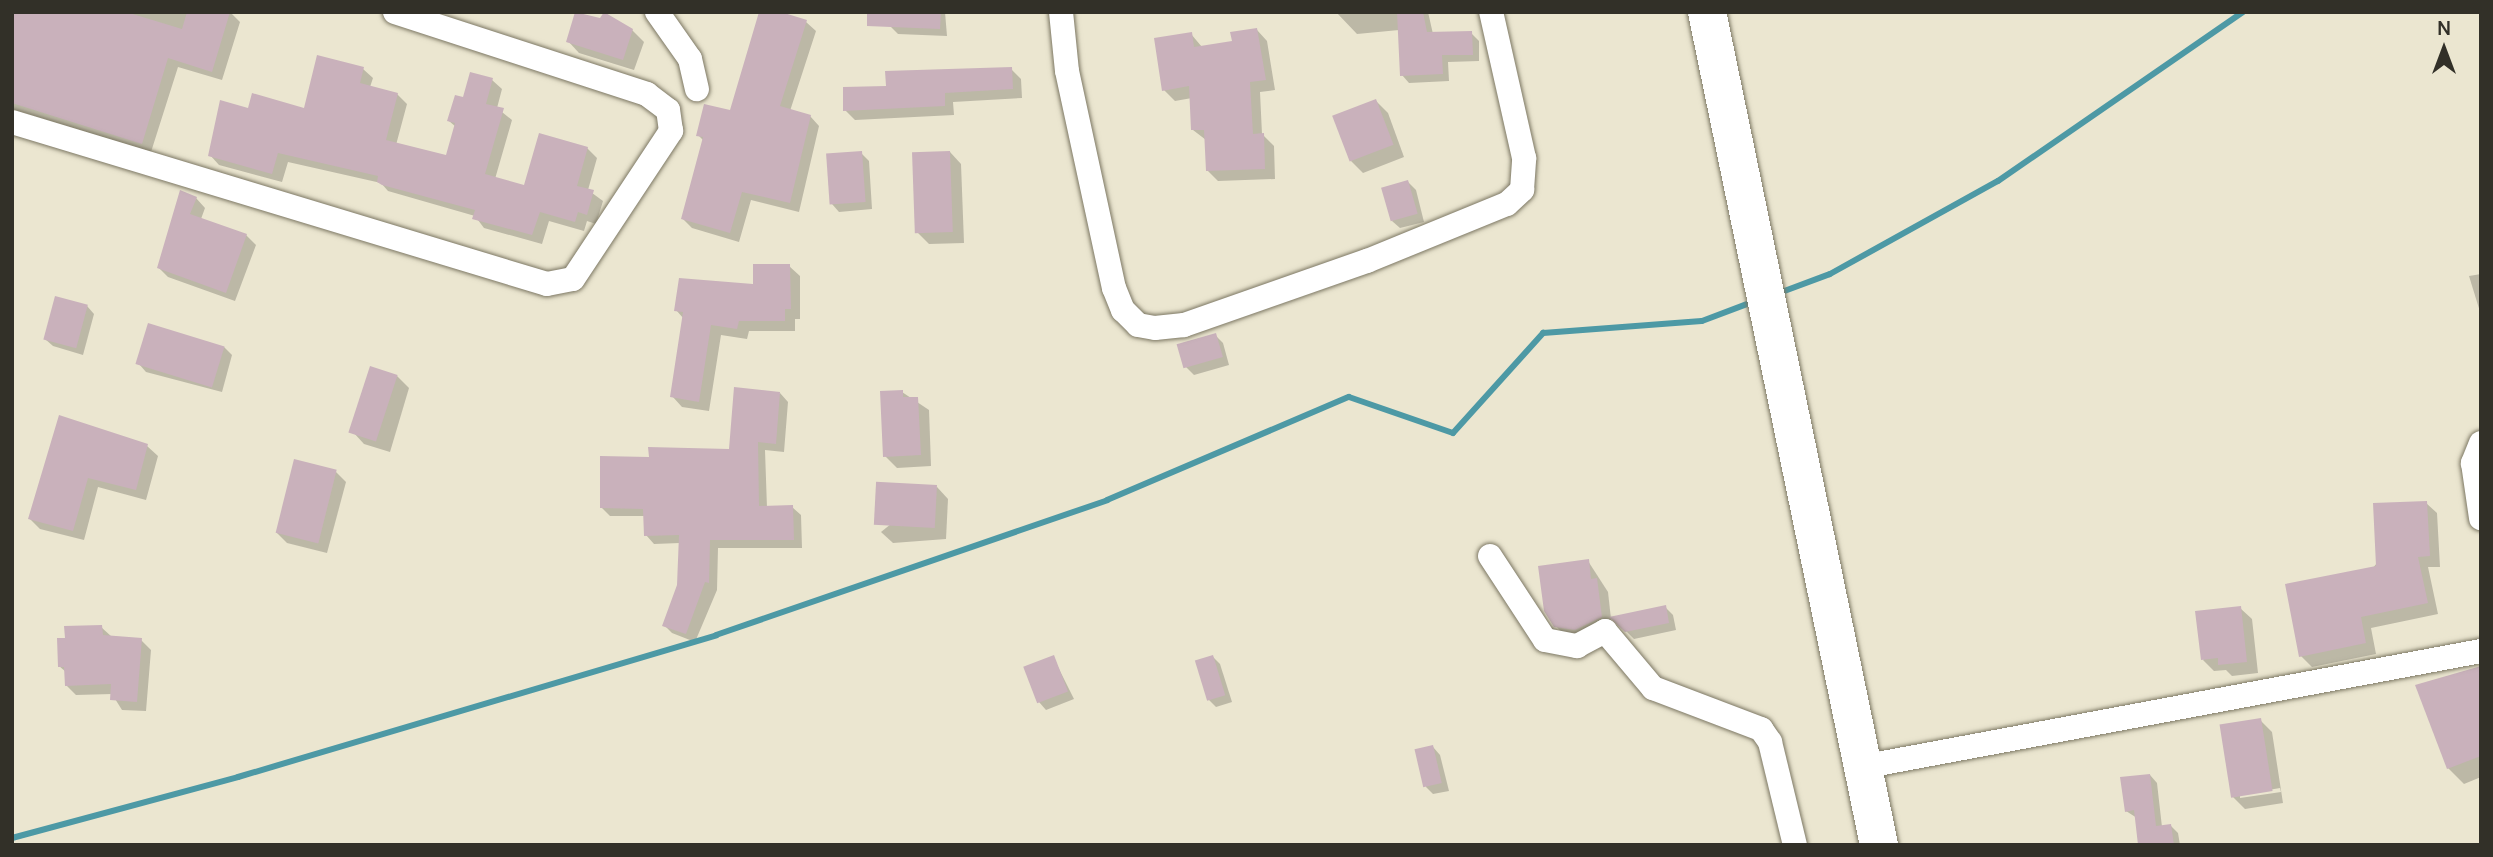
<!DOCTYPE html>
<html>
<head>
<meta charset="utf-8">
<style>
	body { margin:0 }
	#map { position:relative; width:2493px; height:857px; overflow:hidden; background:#ebe6d0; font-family:Manrope,sans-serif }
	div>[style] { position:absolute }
	.shadow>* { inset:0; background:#0003 }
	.stream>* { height:6px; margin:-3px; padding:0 3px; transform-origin:3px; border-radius:3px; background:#4d99a5 }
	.building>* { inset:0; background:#c9b1bb; transform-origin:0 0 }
	.roads { filter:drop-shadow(0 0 2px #7c7763) drop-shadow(0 0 2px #7c7763) }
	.minor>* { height:24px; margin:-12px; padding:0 12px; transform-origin:12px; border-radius:12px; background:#fff }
	.primary>* { height:38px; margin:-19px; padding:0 19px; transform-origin:19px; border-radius:19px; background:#fff }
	span { translate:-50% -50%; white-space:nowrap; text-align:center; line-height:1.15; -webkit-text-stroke:5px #ebe6d0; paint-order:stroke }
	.frame { position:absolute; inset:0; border:14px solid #323028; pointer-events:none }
	.north { position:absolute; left:2409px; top:14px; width:70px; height:70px; -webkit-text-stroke:5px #ebe6d0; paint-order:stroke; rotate:0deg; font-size:19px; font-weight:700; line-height:28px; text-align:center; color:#323028 }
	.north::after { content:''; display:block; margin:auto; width:24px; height:32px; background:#323028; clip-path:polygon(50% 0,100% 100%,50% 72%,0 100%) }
</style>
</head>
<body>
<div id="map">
	<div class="shadow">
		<div style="clip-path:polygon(12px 12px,230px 12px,240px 22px,222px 80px,178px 67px,151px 152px,12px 109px)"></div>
		<div style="clip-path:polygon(891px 12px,945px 12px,947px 36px,898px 34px,890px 26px)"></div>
		<div style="clip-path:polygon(1336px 12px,1428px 12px,1433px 34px,1471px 33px,1479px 41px,1479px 61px,1448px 62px,1449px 81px,1409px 83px,1402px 75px,1399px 30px,1357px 34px)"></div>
		<div style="clip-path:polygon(601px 20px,632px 30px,644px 42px,634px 70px,579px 53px,568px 41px)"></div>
		<div style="clip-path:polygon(806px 22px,816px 31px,790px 111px,810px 116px,819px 126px,799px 212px,751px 200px,739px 242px,692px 228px,683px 219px,704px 141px,698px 135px,731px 112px)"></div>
		<div style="clip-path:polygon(1257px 30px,1267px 41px,1275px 90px,1260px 92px,1262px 134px,1274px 146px,1275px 179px,1218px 181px,1207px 170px,1206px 140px,1193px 130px,1192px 98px,1175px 101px,1164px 90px,1191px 34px,1202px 47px,1234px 42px)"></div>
		<div style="clip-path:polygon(363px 69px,373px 78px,370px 87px,397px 94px,407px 104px,396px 145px,447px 157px,456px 127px,449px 121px,464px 99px,492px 80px,502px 89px,497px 108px,512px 120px,495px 179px,525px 187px,587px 148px,597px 158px,588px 190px,603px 201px,596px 224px,587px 221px,584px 231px,549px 221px,542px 244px,484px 228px,475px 216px,388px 191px,381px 183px,288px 162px,282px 182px,219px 165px,210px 155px,249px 110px,305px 110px)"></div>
		<div style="clip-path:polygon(1011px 69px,1021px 79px,1022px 98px,953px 102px,954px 115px,855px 120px,845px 110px,888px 88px)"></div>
		<div style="clip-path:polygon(1376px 101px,1388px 113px,1404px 157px,1363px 173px,1351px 161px)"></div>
		<div style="clip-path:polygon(950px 152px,961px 164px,964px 243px,929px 244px,917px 232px)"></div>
		<div style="clip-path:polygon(861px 153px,869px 161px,872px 209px,839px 212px,832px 204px)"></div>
		<div style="clip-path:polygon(1408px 182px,1416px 190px,1424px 222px,1400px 228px,1392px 221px)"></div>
		<div style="clip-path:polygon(196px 198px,205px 208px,201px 219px,246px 235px,256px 245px,235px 301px,168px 277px,159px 268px)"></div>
		<div style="clip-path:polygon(789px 266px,800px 276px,800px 319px,795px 319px,795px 331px,749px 331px,747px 339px,721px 335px,709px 411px,682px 407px,672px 396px,684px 319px,676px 310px,755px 286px)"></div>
		<div style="clip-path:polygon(2481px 274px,2481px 315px,2469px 276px)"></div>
		<div style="clip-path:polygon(87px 306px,94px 314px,83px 355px,53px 346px,45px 339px)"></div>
		<div style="clip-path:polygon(1215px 335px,1223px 343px,1229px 365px,1194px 375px,1186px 367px)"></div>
		<div style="clip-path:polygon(224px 347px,232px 355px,222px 392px,146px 372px,139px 364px)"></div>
		<div style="clip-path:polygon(397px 376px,409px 388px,390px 452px,364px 444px,353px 432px)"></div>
		<div style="clip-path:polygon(902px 392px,929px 410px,931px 466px,897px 468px,885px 456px)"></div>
		<div style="clip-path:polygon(780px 393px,788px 402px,784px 452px,765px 450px,767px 508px,792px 507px,801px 515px,802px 548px,718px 548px,717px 590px,695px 642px,672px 633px,664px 625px,679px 586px,680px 543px,654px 544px,646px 535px,645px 516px,610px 516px,602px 508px,651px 459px,731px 451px)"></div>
		<div style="clip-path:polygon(60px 418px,147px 446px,158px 456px,146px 500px,98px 487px,84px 540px,40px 529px,30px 519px)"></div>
		<div style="clip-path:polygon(336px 472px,346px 482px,327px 553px,287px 543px,277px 533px)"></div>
		<div style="clip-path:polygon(937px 487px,948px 499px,946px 539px,893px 543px,881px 532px)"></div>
		<div style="clip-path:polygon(2426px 503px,2437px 513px,2440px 567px,2428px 567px,2438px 614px,2371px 628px,2376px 654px,2312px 667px,2301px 656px)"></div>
		<div style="clip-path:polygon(1588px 561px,1608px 592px,1612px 628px,1567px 638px,1555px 625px)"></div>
		<div style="clip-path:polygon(1665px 607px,1673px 615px,1676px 630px,1634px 639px,1613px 618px)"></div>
		<div style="clip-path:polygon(2240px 608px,2252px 619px,2258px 673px,2232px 676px,2226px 670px,2214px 671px,2203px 660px)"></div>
		<div style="clip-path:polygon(101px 627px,112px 637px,141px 640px,151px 650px,146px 711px,122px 710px,112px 694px,76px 695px,66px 685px,66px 672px,59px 666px,67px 640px)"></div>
		<div style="clip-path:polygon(1053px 657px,1074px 699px,1046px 710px,1039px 702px)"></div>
		<div style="clip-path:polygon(1213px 657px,1220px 664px,1232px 702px,1216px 707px,1208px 699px)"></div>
		<div style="clip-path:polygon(2481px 668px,2481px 777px,2464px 784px,2448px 768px)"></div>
		<div style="clip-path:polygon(evenodd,2260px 720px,2272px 732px,2283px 803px,2245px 809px,2233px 797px,2260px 720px,2280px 788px,2281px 792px,2240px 798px,2240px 795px,2280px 788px)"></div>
		<div style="clip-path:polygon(1433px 747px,1440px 755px,1449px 791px,1433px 794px,1426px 787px)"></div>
		<div style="clip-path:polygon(2150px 775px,2157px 783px,2162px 827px,2171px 826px,2178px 833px,2180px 845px,2140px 845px,2137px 818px,2126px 811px)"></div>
	</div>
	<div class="stream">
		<div style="left:1779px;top:293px;width:54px;rotate:-20.4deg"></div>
		<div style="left:1830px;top:274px;width:192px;rotate:-29deg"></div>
		<div style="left:1998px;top:181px;width:298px;rotate:-34.6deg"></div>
		<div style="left:12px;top:838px;width:234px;rotate:-15.1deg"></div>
		<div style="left:238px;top:777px;width:499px;rotate:-16.5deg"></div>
		<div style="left:716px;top:635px;width:414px;rotate:-19deg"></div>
		<div style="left:1107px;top:500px;width:263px;rotate:-23.1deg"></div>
		<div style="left:1349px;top:397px;width:110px;rotate:19.1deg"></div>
		<div style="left:1453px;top:433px;width:135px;rotate:-48deg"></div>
		<div style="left:1543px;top:333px;width:159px;rotate:-4.3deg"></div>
		<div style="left:1702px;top:321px;width:57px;rotate:-20.7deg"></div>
	</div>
	<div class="building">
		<div style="clip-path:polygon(12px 12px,126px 12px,182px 29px,187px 12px,230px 12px,212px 72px,168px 58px,142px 144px,12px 103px)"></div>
		<div style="clip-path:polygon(575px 12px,600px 18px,604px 12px,633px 29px,623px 60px,566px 42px)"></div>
		<div style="clip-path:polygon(759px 12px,781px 12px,807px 20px,780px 106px,811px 115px,790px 203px,742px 192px,730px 233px,681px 219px,703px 137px,696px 136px,704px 104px,730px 110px)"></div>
		<div style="clip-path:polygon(867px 12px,941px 12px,940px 29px,867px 26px)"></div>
		<div style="clip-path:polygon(1397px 12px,1423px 12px,1427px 32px,1472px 31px,1473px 55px,1442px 55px,1443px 74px,1400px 76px)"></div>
		<div style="clip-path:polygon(1257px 28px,1266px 80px,1250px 82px,1253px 134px,1264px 133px,1265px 169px,1206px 171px,1204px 130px,1191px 130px,1189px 86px,1162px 91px,1154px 38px,1192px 32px,1194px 47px,1232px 41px,1230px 32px)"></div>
		<div style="clip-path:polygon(317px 55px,364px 67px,360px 83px,398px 93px,386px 140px,446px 155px,455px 123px,447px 121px,455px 95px,463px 97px,470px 72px,493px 78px,486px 104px,504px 108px,485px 174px,524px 185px,539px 133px,588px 147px,577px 186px,594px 190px,587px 215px,578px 212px,575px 222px,540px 212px,532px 235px,472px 219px,475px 210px,382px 185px,377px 182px,378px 176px,278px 153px,272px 174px,208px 156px,220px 100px,248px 108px,252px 93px,304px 108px)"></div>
		<div style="clip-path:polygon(1012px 67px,1013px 89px,945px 93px,945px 106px,843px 111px,843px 87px,886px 86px,885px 71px)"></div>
		<div style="left:1376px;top:99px;width:49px;height:47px;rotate:69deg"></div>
		<div style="left:862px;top:151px;width:51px;height:36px;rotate:86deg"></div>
		<div style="left:950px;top:151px;width:81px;height:38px;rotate:88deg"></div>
		<div style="left:1408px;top:180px;width:35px;height:28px;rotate:74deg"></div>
		<div style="clip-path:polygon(180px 190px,197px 197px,190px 214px,247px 234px,226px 293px,157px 268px)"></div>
		<div style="clip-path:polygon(753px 264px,790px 264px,791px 309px,785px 309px,785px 321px,739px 321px,737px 329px,711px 325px,699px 402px,670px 397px,683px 312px,674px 311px,679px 278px,753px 284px)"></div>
		<div style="left:55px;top:296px;width:34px;height:45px;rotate:15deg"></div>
		<div style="left:148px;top:323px;width:80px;height:43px;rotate:17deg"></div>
		<div style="left:1216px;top:333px;width:25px;height:41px;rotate:74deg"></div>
		<div style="left:370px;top:366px;width:29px;height:70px;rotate:18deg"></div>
		<div style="clip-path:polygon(734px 387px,780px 392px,776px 444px,758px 442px,759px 506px,793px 505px,794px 540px,710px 540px,709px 583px,705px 582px,686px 634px,662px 626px,677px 585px,679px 535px,644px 536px,643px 509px,600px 508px,600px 456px,649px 457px,648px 447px,729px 449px)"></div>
		<div style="clip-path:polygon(903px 390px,903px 397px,918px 397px,921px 455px,883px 457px,880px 391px)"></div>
		<div style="clip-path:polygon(59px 415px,148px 444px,136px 490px,88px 478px,73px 531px,28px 519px)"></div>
		<div style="left:294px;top:459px;width:44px;height:76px;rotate:14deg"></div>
		<div style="left:937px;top:485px;width:43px;height:61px;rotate:93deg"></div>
		<div style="clip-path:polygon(2427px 501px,2430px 556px,2418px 557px,2428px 603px,2361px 617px,2366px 643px,2299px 657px,2285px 584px,2376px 566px,2373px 503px)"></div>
		<div style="clip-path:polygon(1589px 559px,1591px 579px,1597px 578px,1602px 617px,1575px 630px,1554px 627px,1544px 611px,1538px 566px)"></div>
		<div style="clip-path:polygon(1666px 605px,1669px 623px,1625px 632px,1609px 617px)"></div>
		<div style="clip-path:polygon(2241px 606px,2247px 662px,2218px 665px,2218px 658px,2201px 660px,2195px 611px)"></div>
		<div style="clip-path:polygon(102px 625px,103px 635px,142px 638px,137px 702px,110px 700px,111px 684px,65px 686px,64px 667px,58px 667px,57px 638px,65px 638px,64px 626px)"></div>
		<div style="left:1054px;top:655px;width:39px;height:33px;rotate:69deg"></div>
		<div style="left:1213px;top:655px;width:42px;height:19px;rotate:73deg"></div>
		<div style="clip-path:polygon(2481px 666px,2481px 756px,2447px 769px,2415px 685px)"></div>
		<div style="left:2261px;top:718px;width:74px;height:42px;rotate:81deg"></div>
		<div style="left:1433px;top:745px;width:39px;height:19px;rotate:77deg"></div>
		<div style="clip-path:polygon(2150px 774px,2156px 826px,2171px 824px,2174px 845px,2138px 845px,2134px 810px,2125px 812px,2120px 777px)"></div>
	</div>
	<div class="roads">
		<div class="minor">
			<div style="left:657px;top:12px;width:57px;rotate:54.9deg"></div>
			<div style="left:690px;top:59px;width:31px;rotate:77deg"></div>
			<div style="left:1061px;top:12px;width:59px;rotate:84.2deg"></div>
			<div style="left:1067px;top:71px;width:222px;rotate:77.8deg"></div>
			<div style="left:1114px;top:288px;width:24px;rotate:68deg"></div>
			<div style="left:1123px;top:310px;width:21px;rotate:45deg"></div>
			<div style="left:1138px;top:325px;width:17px;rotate:10deg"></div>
			<div style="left:1155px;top:328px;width:29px;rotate:-6deg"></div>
			<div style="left:1184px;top:325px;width:194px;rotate:-19.3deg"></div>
			<div style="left:1367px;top:261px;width:151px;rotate:-22.2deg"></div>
			<div style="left:1507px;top:204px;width:21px;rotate:-43deg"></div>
			<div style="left:1522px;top:190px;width:32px;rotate:-86deg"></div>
			<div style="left:1524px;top:158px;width:150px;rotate:-102.7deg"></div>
			<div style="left:12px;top:122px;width:559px;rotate:16.85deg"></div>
			<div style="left:547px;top:284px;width:26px;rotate:-11deg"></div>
			<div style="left:573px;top:279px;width:178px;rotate:-56.5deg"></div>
			<div style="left:671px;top:131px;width:21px;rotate:-98deg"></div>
			<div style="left:668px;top:110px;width:26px;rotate:-143deg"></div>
			<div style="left:647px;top:94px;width:265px;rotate:-162deg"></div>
			<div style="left:2481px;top:443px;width:22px;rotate:112deg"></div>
			<div style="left:2473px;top:463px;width:56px;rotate:81.7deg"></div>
			<div style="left:1490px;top:556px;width:100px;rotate:56.8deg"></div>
			<div style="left:1545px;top:640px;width:33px;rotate:11deg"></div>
			<div style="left:1577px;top:646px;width:32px;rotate:-28deg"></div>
			<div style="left:1605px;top:631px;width:75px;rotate:49.9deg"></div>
			<div style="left:1653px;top:688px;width:116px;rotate:20.8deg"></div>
			<div style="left:1761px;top:729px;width:16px;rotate:55deg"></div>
			<div style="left:1770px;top:742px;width:106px;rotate:76.4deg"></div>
			<div style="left:1883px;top:763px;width:608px;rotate:-10.61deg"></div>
		</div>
		<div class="primary">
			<div style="left:1707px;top:12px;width:851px;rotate:78.33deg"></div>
		</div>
	</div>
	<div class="frame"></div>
	<div class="north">N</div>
</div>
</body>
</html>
